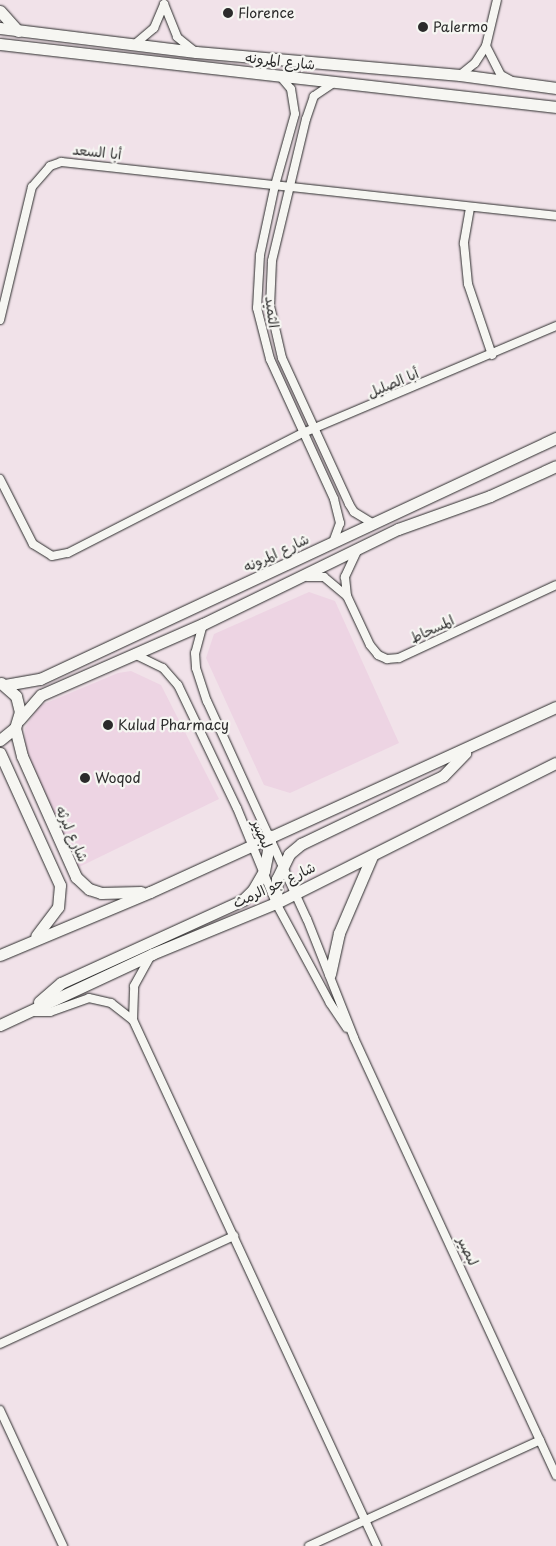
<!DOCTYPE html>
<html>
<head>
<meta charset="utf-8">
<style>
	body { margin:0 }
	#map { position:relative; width:556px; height:1546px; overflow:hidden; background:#f1e2e9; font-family:"Playpen Sans","Playpen Sans Arabic",sans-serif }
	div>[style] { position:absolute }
	.built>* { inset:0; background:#edd4e3 }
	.roads { filter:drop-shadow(0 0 1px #2b2b2b) drop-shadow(0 0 1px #2b2b2b) }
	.street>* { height:8px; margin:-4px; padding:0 4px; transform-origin:4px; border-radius:4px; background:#f6f6f2 }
	.secondary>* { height:11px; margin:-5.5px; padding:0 5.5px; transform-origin:5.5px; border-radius:5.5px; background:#f6f6f2 }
	.dots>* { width:14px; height:14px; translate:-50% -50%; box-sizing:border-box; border:2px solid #f6f6f2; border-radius:50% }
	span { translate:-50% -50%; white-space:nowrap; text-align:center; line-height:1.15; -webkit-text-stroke:4.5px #f6f6f2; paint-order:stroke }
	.poi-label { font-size:14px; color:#2b2b2b }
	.left { translate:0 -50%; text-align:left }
	.street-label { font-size:14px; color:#2b2b2b }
</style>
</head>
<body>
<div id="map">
	<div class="built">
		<div style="clip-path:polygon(309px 592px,335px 601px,399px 743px,290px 793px,264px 785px,206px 658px,214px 634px)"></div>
		<div style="clip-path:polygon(131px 671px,161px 685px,219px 799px,77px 868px,24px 752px,25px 728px,39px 706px,118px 673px)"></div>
	</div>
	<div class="roads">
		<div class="street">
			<div style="left:164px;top:4px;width:35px;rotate:68deg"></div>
			<div style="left:177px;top:37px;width:22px;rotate:39deg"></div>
			<div style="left:135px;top:44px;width:25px;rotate:-40deg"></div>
			<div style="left:154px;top:28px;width:26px;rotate:-67deg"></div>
			<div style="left:486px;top:46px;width:33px;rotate:63deg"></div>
			<div style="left:501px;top:75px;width:10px;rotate:29deg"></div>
			<div style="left:460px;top:75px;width:19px;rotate:-39deg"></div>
			<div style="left:475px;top:63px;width:20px;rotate:-57deg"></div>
			<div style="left:486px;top:46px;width:47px;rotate:-76.6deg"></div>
			<div style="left:280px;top:76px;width:17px;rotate:50deg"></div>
			<div style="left:291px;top:89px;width:25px;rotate:81deg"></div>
			<div style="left:295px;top:114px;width:74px;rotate:105.7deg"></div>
			<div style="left:275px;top:185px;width:72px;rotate:102.1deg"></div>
			<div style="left:260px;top:255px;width:53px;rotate:93.2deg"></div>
			<div style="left:257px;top:308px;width:53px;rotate:75.7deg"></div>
			<div style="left:270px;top:359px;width:154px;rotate:65.4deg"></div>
			<div style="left:334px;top:499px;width:25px;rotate:76deg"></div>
			<div style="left:340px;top:523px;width:20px;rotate:110deg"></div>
			<div style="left:332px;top:84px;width:22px;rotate:146deg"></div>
			<div style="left:314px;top:96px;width:24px;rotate:109deg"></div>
			<div style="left:306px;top:119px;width:146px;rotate:103.5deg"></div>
			<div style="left:272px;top:261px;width:45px;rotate:92.5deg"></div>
			<div style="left:270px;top:306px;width:53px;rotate:77deg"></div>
			<div style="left:282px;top:358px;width:161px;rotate:65.3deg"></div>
			<div style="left:349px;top:504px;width:9px;rotate:58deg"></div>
			<div style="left:354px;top:512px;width:21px;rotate:31deg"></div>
			<div style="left:470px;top:208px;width:36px;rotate:100deg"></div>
			<div style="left:464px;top:243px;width:41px;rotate:84.4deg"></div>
			<div style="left:468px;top:284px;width:75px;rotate:71.3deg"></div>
			<div style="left:0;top:320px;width:137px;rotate:-76.5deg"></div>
			<div style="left:32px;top:187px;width:28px;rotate:-49deg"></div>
			<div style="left:50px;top:166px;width:12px;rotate:-20deg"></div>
			<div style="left:61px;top:162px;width:498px;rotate:6.2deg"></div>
			<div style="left:0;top:479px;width:73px;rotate:63.1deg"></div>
			<div style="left:33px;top:544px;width:22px;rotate:32deg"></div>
			<div style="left:52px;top:556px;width:16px;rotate:-11deg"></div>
			<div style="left:68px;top:553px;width:264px;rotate:-27.1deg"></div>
			<div style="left:303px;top:433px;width:275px;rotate:-22.9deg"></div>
			<div style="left:357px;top:551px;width:29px;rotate:115deg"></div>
			<div style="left:345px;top:577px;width:19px;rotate:84deg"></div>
			<div style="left:347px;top:596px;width:54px;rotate:64.9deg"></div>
			<div style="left:370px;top:645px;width:13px;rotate:51deg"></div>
			<div style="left:378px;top:655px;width:10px;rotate:24deg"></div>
			<div style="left:387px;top:659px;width:12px;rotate:-5deg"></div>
			<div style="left:399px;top:658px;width:173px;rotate:-24.9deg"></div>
			<div style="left:307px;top:577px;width:17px"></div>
			<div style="left:324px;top:577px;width:30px;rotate:40deg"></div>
			<div style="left:203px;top:624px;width:30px;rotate:105deg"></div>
			<div style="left:195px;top:653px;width:15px;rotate:86deg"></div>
			<div style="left:196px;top:668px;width:35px;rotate:72deg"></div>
			<div style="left:207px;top:701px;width:240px;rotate:65.4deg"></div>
			<div style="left:307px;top:919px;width:128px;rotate:68.4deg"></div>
			<div style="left:354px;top:1038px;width:482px;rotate:65.2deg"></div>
			<div style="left:134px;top:654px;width:32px;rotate:26deg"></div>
			<div style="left:163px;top:668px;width:23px;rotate:49deg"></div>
			<div style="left:178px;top:685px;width:136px;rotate:64.4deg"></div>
			<div style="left:237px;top:808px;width:103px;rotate:67.7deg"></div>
			<div style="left:276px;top:903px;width:114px;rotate:61.6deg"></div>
			<div style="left:330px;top:1003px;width:30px;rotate:56deg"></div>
			<div style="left:29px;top:1012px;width:21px"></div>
			<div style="left:50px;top:1012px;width:41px;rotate:-19.7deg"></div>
			<div style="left:89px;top:998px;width:23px;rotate:13deg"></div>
			<div style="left:111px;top:1003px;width:28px;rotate:38deg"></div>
			<div style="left:133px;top:1020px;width:580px;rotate:65.11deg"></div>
			<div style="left:133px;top:1020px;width:34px;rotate:-88deg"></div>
			<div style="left:134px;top:986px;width:33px;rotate:-61deg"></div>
			<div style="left:0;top:1344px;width:258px;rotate:-24.8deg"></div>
			<div style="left:0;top:1410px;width:150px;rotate:65.1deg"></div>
			<div style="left:309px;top:1546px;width:254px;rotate:-24.6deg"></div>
		</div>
		<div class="secondary">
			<div style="left:0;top:11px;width:27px;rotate:48deg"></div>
			<div style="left:0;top:28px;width:197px;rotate:7deg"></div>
			<div style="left:196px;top:52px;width:265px;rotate:5deg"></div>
			<div style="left:460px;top:75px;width:97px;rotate:7.7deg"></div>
			<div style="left:0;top:44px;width:560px;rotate:6.46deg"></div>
			<div style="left:5px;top:685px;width:36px;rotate:-10deg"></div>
			<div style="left:40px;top:679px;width:570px;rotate:-25.04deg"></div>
			<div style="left:19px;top:720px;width:33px;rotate:-49deg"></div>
			<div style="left:41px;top:695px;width:177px;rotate:-23.7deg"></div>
			<div style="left:203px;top:624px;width:217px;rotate:-26deg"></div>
			<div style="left:398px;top:529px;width:98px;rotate:-19.7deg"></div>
			<div style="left:490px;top:496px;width:72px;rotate:-24.4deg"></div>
			<div style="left:15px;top:728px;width:29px;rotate:76deg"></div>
			<div style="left:22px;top:756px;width:133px;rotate:65.9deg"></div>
			<div style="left:76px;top:877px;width:18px;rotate:43deg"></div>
			<div style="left:89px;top:889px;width:13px;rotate:18deg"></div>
			<div style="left:101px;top:893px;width:40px;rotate:-1.4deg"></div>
			<div style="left:0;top:740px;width:19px;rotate:-39deg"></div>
			<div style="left:15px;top:728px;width:17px;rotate:-73deg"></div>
			<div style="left:20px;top:712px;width:16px;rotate:-104deg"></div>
			<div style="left:16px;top:696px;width:20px;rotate:-139deg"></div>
			<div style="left:0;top:753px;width:145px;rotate:65.6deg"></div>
			<div style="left:60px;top:885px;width:22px;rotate:95deg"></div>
			<div style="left:58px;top:907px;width:36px;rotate:127deg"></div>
			<div style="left:276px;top:903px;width:24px;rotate:-88deg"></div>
			<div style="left:277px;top:879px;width:28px;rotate:-64deg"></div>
			<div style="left:289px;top:854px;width:16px;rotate:-40deg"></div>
			<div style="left:301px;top:844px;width:157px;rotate:-25.6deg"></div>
			<div style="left:443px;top:776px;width:32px;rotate:-46deg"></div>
			<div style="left:0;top:955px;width:163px;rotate:-22.8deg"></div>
			<div style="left:150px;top:892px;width:446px;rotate:-24.5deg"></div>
			<div style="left:330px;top:974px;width:42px;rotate:-77.6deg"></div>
			<div style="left:339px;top:933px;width:84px;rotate:-66.8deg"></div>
			<div style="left:39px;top:1002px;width:29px;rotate:-41deg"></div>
			<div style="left:61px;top:983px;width:200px;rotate:-24.5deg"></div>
			<div style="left:243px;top:900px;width:14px;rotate:-45deg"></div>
			<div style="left:253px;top:890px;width:22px;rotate:-60deg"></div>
			<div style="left:264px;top:871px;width:36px;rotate:-79deg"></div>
			<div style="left:0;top:1025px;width:168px;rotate:-25deg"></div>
			<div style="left:152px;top:954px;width:134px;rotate:-22.4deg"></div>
			<div style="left:276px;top:903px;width:313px;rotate:-26.6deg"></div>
		</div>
	</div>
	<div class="dots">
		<div style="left:228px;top:13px;background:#2b2b2b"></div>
		<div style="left:423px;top:27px;background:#2b2b2b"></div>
		<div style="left:108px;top:725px;background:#2b2b2b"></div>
		<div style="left:85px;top:778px;background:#2b2b2b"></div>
	</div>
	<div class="poi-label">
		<span class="left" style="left:238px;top:13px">Florence</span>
		<span class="left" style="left:433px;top:27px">Palermo</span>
		<span class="left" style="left:118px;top:725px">Kulud Pharmacy</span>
		<span class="left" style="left:95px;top:778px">Woqod</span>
	</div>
	<div class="street-label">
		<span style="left:280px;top:61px;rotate:6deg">شارع المرونه</span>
		<span style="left:97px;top:152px;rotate:6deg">أبا السعد</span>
		<span style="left:272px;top:312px;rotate:83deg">الثميد</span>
		<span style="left:393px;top:383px;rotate:-23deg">أبا الصليل</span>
		<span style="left:276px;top:553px;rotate:-25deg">شارع المرونه</span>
		<span style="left:432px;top:629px;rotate:-25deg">المسحاط</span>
		<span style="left:72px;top:834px;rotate:66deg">شارع لبرثه</span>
		<span style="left:262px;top:834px;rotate:67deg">لبصير</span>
		<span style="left:274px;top:885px;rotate:-25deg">شارع جو الرمث</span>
		<span style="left:468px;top:1251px;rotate:65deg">لبصير</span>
	</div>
</div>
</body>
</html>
